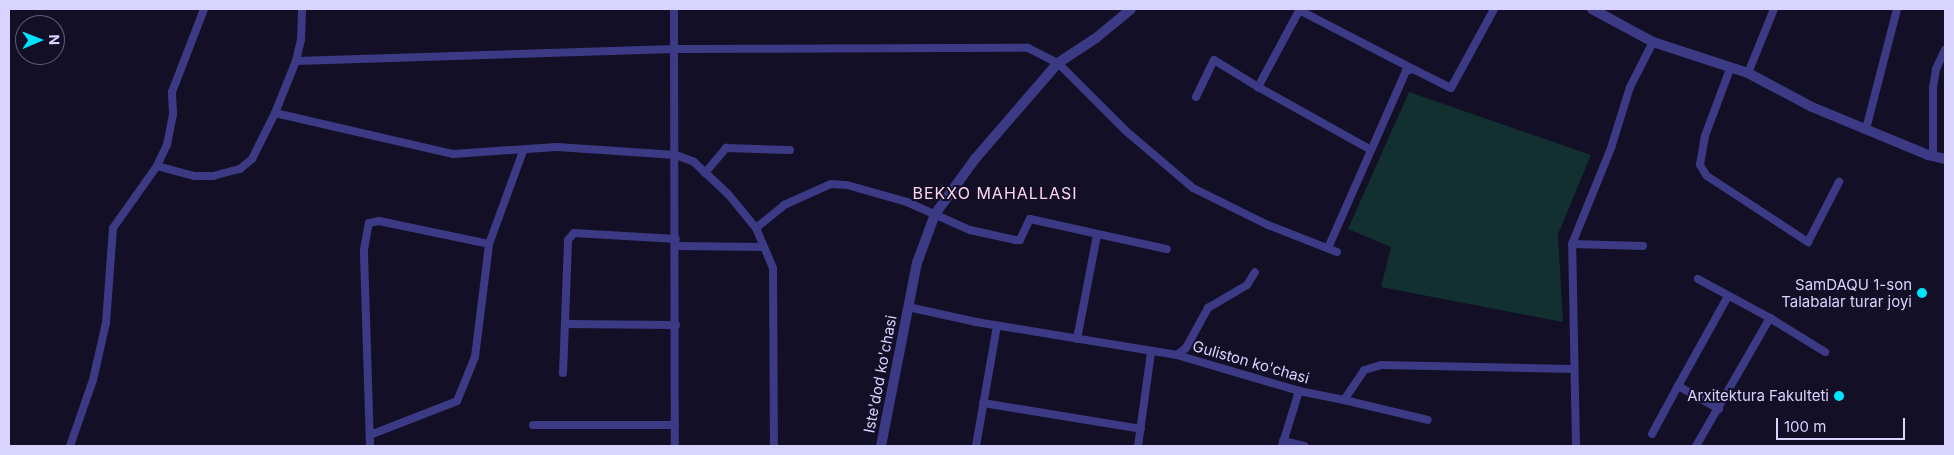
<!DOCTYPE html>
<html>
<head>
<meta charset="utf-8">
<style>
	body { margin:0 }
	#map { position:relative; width:1954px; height:455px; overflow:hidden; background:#130f26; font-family:Inter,sans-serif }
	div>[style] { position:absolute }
	.green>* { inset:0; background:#12302f }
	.minor>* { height:8px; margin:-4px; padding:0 4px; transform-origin:4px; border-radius:4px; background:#3d3a85 }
	.tertiary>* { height:10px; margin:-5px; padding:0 5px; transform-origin:5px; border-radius:5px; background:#3d3a85 }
	.dots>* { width:14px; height:14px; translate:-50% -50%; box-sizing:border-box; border:2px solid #130f26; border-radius:50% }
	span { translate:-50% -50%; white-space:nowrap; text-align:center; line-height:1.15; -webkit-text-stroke:4px #130f26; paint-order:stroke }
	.poi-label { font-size:15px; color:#d9d4ff }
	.right { translate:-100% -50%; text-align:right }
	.street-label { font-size:15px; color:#d9d4ff }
	.neighbourhood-label { font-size:16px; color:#ffd6f0; letter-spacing:1px }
	.frame { position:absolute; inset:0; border:10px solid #d9d4ff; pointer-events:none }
	.north { position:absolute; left:15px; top:15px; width:50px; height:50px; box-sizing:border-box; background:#130f26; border:1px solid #625e7d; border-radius:50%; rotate:89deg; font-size:14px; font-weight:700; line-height:20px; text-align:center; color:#d9d4ff }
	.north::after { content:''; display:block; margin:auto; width:18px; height:22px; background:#00e5ff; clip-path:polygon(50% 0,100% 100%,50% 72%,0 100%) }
	.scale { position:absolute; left:1776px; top:418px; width:129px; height:22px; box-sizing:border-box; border:2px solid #d9d4ff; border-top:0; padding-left:6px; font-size:15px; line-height:18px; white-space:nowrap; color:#d9d4ff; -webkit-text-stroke:4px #130f26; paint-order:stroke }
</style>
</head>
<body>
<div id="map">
	<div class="green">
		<div style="clip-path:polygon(1409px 92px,1591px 155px,1558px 234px,1563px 322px,1381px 287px,1391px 247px,1348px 229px)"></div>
	</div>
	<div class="minor">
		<div style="left:674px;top:9px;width:437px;rotate:89.9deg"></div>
		<div style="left:1300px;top:9px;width:89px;rotate:118.3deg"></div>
		<div style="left:1258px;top:87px;width:129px;rotate:29.1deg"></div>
		<div style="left:1299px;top:10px;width:128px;rotate:27.4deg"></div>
		<div style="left:296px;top:61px;width:379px;rotate:-1.8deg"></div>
		<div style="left:675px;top:49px;width:353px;rotate:-0.2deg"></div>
		<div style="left:1028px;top:48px;width:34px;rotate:27deg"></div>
		<div style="left:1058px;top:63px;width:96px;rotate:45deg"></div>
		<div style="left:1126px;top:131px;width:88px;rotate:40.4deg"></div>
		<div style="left:1193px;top:188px;width:84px;rotate:26.3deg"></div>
		<div style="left:1268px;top:225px;width:74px;rotate:21.4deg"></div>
		<div style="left:1730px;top:69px;width:72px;rotate:110.5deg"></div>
		<div style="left:1705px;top:136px;width:29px;rotate:100deg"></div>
		<div style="left:1700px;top:165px;width:13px;rotate:58deg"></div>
		<div style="left:1707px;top:176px;width:121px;rotate:33.2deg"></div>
		<div style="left:1808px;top:242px;width:68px;rotate:-62.7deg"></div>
		<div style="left:1748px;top:73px;width:69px;rotate:-67.9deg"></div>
		<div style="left:1196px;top:97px;width:41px;rotate:-64.1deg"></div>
		<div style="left:1214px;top:60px;width:52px;rotate:31.5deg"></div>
		<div style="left:275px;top:113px;width:183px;rotate:13deg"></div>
		<div style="left:453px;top:154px;width:104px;rotate:-3.9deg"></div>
		<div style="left:557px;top:147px;width:119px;rotate:3.8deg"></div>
		<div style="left:676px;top:155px;width:19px;rotate:21deg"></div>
		<div style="left:694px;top:162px;width:47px;rotate:43.3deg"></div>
		<div style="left:728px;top:194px;width:44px;rotate:50.5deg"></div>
		<div style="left:756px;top:228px;width:43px;rotate:67deg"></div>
		<div style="left:773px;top:268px;width:178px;rotate:89.7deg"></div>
		<div style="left:1866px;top:129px;width:124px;rotate:-75.5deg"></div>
		<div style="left:1933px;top:157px;width:69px;rotate:-90deg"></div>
		<div style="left:1933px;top:88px;width:19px;rotate:-81deg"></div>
		<div style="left:1936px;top:69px;width:21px;rotate:-65deg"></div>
		<div style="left:157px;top:166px;width:39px;rotate:15deg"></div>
		<div style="left:195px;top:176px;width:18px"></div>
		<div style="left:213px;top:176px;width:28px;rotate:-15deg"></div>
		<div style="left:240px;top:169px;width:16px;rotate:-40deg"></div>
		<div style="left:252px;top:159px;width:51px;rotate:-63.4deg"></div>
		<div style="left:275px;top:113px;width:56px;rotate:-68deg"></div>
		<div style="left:296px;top:61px;width:22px;rotate:-77deg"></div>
		<div style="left:301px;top:40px;width:31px;rotate:-88deg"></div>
		<div style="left:705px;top:173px;width:33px;rotate:-50deg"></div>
		<div style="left:726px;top:148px;width:64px;rotate:1.8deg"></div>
		<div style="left:756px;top:228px;width:36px;rotate:-39deg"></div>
		<div style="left:784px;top:205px;width:51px;rotate:-24.1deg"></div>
		<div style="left:831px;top:184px;width:16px;rotate:4deg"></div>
		<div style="left:847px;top:185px;width:62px;rotate:15.8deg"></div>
		<div style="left:907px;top:202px;width:69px;rotate:24deg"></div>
		<div style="left:970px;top:230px;width:46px;rotate:12.5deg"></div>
		<div style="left:1015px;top:240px;width:5px"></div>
		<div style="left:1020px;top:240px;width:23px;rotate:-65deg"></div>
		<div style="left:1030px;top:219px;width:140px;rotate:12.4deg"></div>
		<div style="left:1572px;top:244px;width:71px;rotate:1.6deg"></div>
		<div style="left:676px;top:246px;width:87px;rotate:0.7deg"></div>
		<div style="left:1328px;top:248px;width:193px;rotate:-66.2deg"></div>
		<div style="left:1406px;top:71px;width:7px;rotate:-16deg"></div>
		<div style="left:1413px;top:69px;width:42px;rotate:26.6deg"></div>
		<div style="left:1451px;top:88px;width:90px;rotate:-61.4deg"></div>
		<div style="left:908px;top:307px;width:70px;rotate:12.4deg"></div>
		<div style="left:976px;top:322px;width:204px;rotate:9.3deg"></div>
		<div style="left:1177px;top:355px;width:127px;rotate:16.4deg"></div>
		<div style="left:1299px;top:391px;width:46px;rotate:11.3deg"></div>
		<div style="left:1344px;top:400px;width:36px;rotate:-56deg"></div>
		<div style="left:1364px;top:370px;width:18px;rotate:-16deg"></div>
		<div style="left:1381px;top:365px;width:192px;rotate:1.2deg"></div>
		<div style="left:1770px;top:318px;width:65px;rotate:31.7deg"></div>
		<div style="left:565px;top:324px;width:111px;rotate:0.5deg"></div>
		<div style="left:1077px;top:339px;width:106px;rotate:-79.1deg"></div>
		<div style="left:1177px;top:355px;width:11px;rotate:-38deg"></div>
		<div style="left:1186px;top:348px;width:46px;rotate:-61.2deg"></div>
		<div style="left:1208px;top:308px;width:45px;rotate:-30.5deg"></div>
		<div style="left:1247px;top:285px;width:15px;rotate:-58deg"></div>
		<div style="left:563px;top:373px;width:133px;rotate:-87.8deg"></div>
		<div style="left:568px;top:240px;width:9px;rotate:-49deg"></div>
		<div style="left:574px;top:233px;width:102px;rotate:3.4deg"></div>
		<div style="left:1344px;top:400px;width:86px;rotate:13.4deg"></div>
		<div style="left:983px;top:403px;width:160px;rotate:9.3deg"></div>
		<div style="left:1719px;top:409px;width:47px;rotate:-150.7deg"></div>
		<div style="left:1678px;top:386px;width:103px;rotate:-60.9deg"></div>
		<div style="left:533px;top:425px;width:142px"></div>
		<div style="left:1652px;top:434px;width:55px;rotate:-61.6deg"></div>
		<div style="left:370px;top:435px;width:93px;rotate:-21.3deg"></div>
		<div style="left:457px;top:401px;width:48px;rotate:-67.8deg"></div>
		<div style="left:475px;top:357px;width:114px;rotate:-82.9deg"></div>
		<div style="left:489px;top:244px;width:99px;rotate:-69.9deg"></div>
		<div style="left:1283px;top:441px;width:22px;rotate:13deg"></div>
		<div style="left:70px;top:446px;width:70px;rotate:-70.8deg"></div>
		<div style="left:93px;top:380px;width:58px;rotate:-77.2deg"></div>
		<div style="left:106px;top:323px;width:95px;rotate:-85.8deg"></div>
		<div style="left:113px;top:228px;width:76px;rotate:-54.6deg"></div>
		<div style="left:157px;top:166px;width:23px;rotate:-65deg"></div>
		<div style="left:167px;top:145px;width:32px;rotate:-79deg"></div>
		<div style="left:173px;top:114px;width:22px;rotate:-93deg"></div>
		<div style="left:172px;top:92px;width:89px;rotate:-68.9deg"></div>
		<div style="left:370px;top:446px;width:196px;rotate:-91.8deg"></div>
		<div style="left:364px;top:250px;width:27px;rotate:-80deg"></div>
		<div style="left:369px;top:223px;width:10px;rotate:-11deg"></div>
		<div style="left:379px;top:221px;width:112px;rotate:11.8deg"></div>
		<div style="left:976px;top:446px;width:122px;rotate:-80.1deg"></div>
		<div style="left:1138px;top:446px;width:95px;rotate:-82.1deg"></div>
		<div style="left:1282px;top:446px;width:58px;rotate:-72.8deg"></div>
		<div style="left:1576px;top:446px;width:202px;rotate:-91.1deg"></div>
		<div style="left:1572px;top:244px;width:104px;rotate:-67.9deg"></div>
		<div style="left:1611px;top:148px;width:64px;rotate:-72.7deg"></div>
		<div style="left:1630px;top:87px;width:51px;rotate:-62.9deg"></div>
		<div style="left:1696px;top:446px;width:148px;rotate:-60deg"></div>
		<div style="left:1770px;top:318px;width:82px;rotate:-151.6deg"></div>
	</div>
	<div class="tertiary">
		<div style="left:1592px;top:9px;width:69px;rotate:28.4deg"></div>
		<div style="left:1653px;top:42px;width:100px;rotate:18.1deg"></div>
		<div style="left:1748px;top:73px;width:72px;rotate:28deg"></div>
		<div style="left:1812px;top:107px;width:126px;rotate:22.5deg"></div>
		<div style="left:1928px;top:155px;width:17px;rotate:13deg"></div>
		<div style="left:881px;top:446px;width:187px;rotate:-78.9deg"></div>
		<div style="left:917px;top:263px;width:52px;rotate:-69.8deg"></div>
		<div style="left:935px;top:214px;width:68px;rotate:-54deg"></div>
		<div style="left:975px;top:159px;width:127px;rotate:-49.2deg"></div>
		<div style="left:1058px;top:63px;width:45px;rotate:-33.3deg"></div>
		<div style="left:1096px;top:38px;width:45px;rotate:-39.6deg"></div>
	</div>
	<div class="dots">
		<div style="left:1922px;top:293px;background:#00e5ff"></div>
		<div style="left:1839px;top:396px;background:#00e5ff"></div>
	</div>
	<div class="poi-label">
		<span class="right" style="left:1912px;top:293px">SamDAQU 1-son<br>Talabalar turar joyi</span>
		<span class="right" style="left:1829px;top:396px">Arxitektura Fakulteti</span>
	</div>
	<div class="street-label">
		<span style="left:1251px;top:362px;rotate:16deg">Guliston ko'chasi</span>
		<span style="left:880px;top:374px;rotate:-79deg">Iste'dod ko'chasi</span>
	</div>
	<div class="neighbourhood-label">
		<span style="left:995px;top:193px">BEKXO MAHALLASI</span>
	</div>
	<div class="frame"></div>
	<div class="north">N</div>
	<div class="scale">100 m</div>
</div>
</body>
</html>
